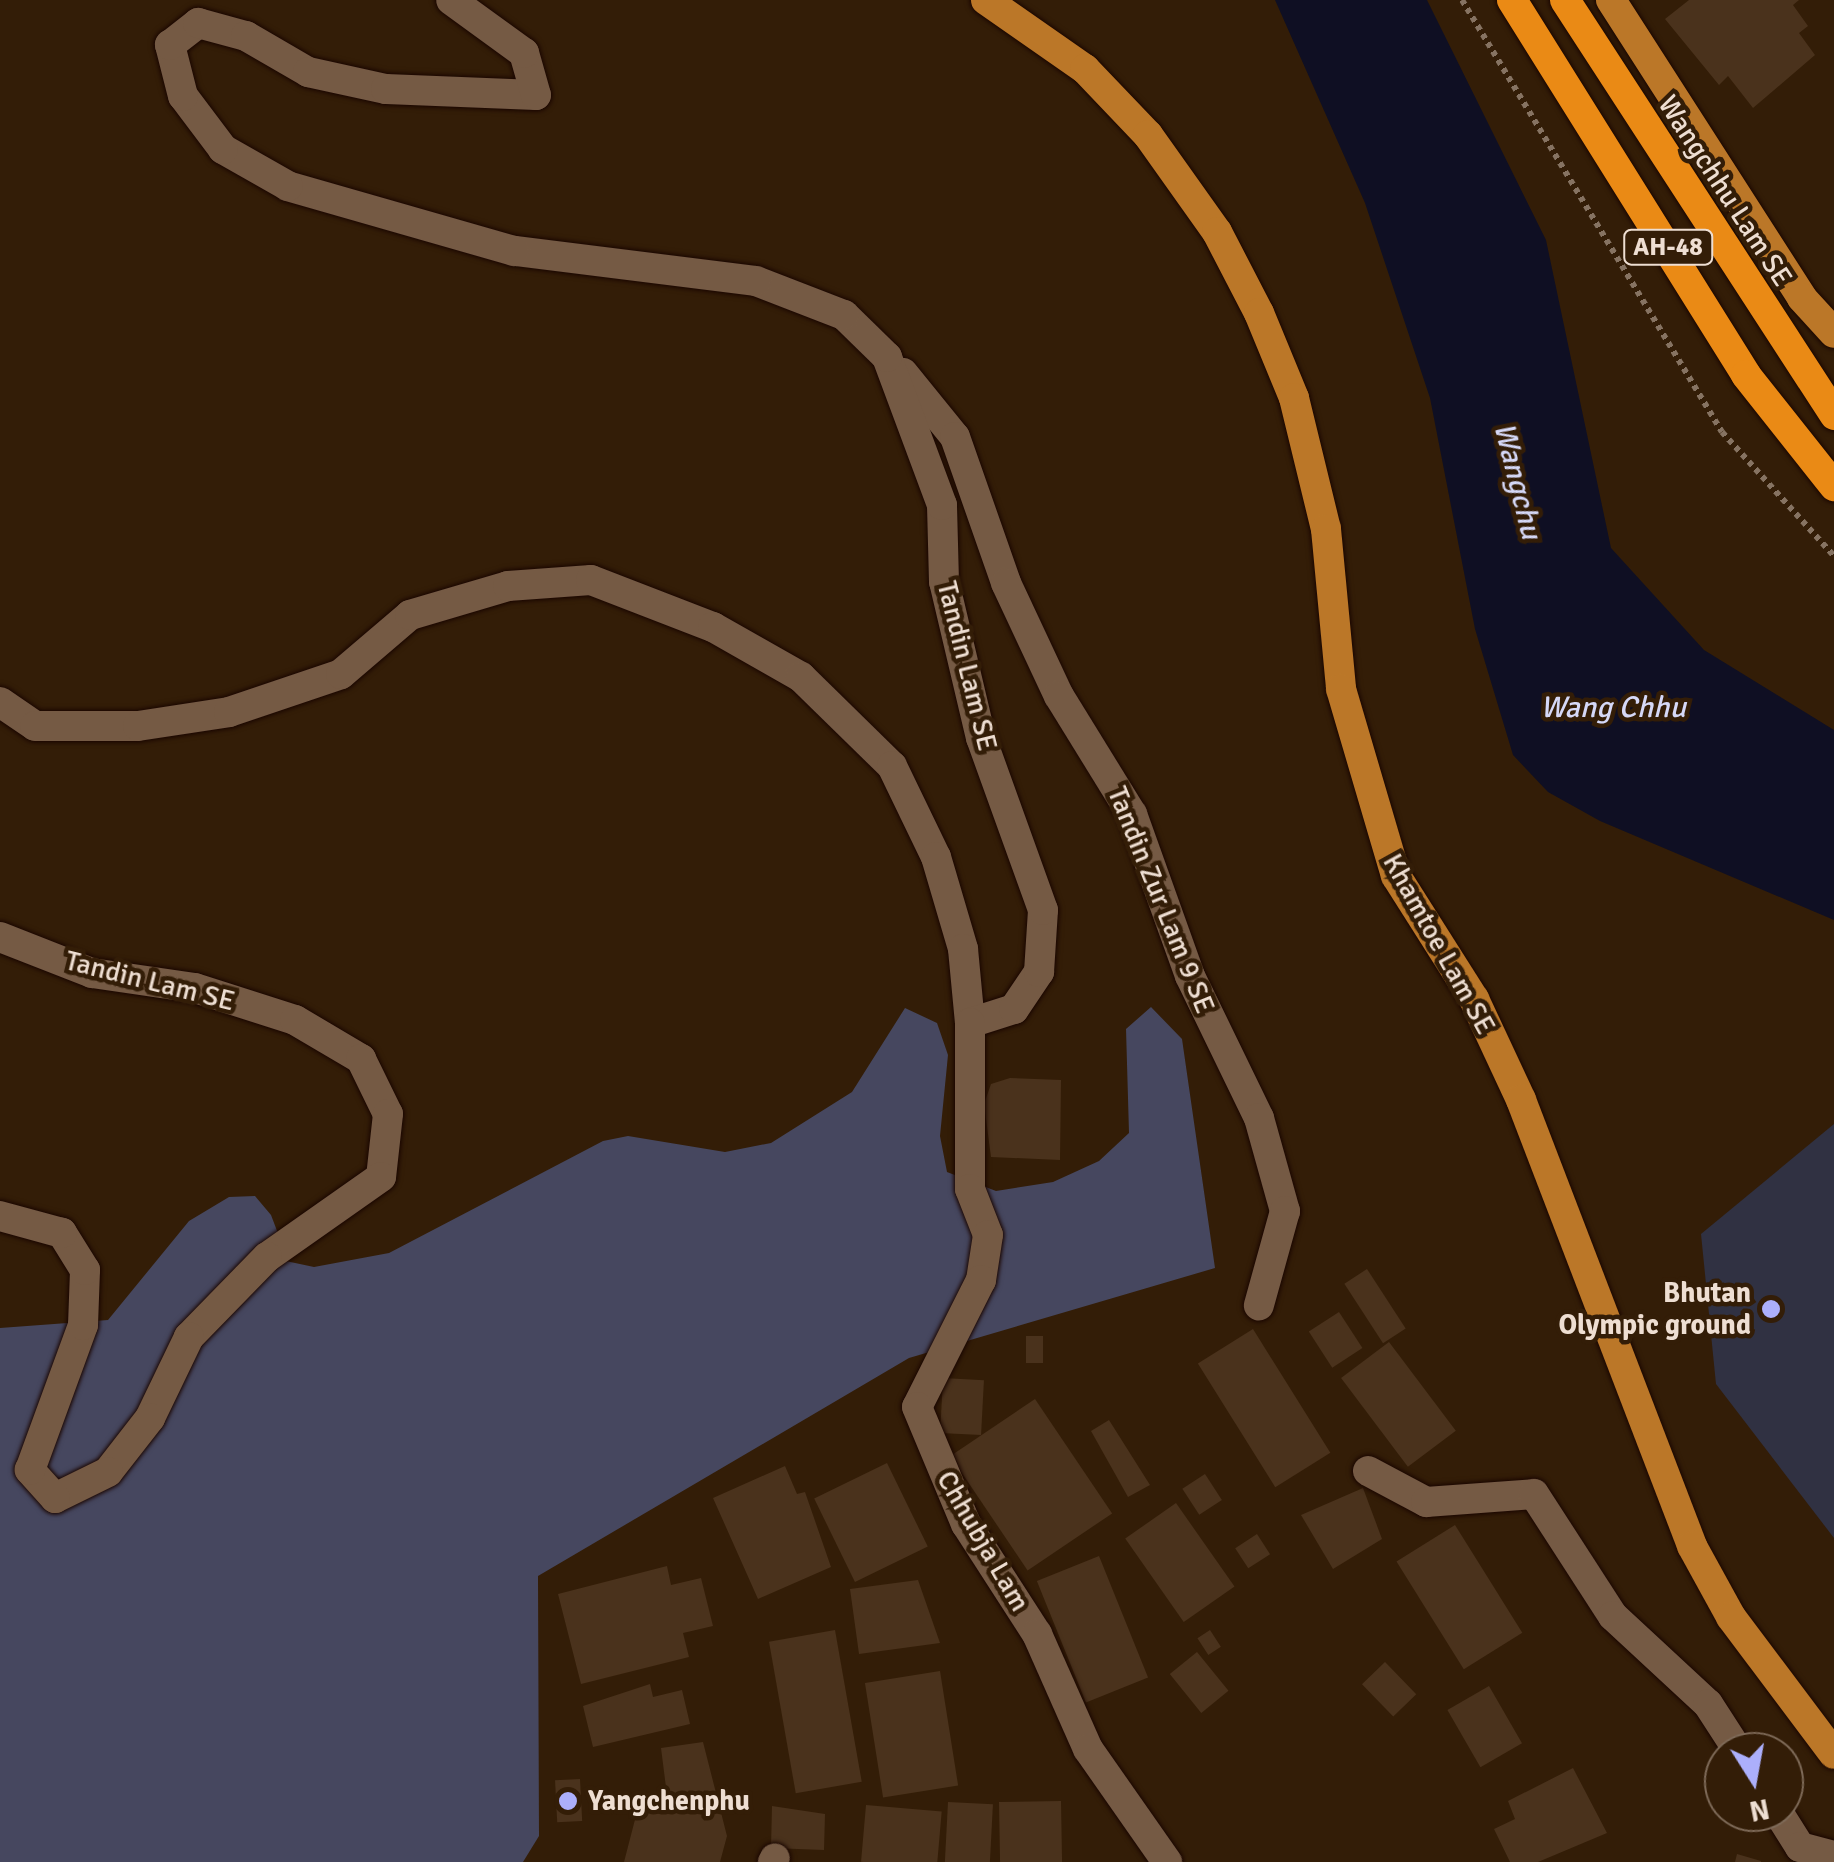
<!DOCTYPE html>
<html>
<head>
<meta charset="utf-8">
<style>
	body { margin:0 }
	#map { position:relative; width:1834px; height:1862px; overflow:hidden; background:#331d07; font-family:Signika,sans-serif }
	div>[style] { position:absolute }
	.green>* { inset:0; background:#303142 }
	.forest>* { inset:0; background:#46475f }
	.water>* { inset:0; background:#0f0f23 }
	.building>* { inset:0; background:#4a321c; transform-origin:0 0 }
	.path>* { height:6px; margin-top:-3px; transform-origin:0; background:repeating-linear-gradient(90deg,#867362 0 5px,transparent 0 10px) }
	.roads { filter:drop-shadow(0 0 2px #1a0600) drop-shadow(0 0 2px #1a0600) }
	.minor>* { height:30px; margin:-15px; padding:0 15px; transform-origin:15px; border-radius:15px; background:#755a44 }
	.major>* { height:30px; margin:-15px; padding:0 15px; transform-origin:15px; border-radius:15px; background:#bb7728 }
	.highway>* { height:30px; margin:-15px; padding:0 15px; transform-origin:15px; border-radius:15px; background:#ea8a15 }
	.dots>* { width:28px; height:28px; translate:-50% -50%; box-sizing:border-box; border:5px solid #331d07; border-radius:50% }
	span { translate:-50% -50%; white-space:nowrap; text-align:center; line-height:1.15; -webkit-text-stroke:9px #331d07; paint-order:stroke }
	.shield-label span { padding:2px 8px; background:#331d07; border:2px solid; border-radius:8px; -webkit-text-stroke-width:0 }
	.shield-label { font-size:25px; color:#eeded2; font-weight:700 }
	.street-label { font-size:28px; color:#eeded2 }
	.poi-label { font-size:28px; color:#eeded2; font-weight:700 }
	.right { translate:-100% -50%; text-align:right }
	.left { translate:0 -50%; text-align:left }
	.water-label { font-size:30px; color:#d5d8f7; font-style:italic }
	.north { position:absolute; left:1704px; top:1732px; width:100px; height:100px; box-sizing:border-box; background:#331d07; border:2px solid #7e6a58; border-radius:50%; rotate:169deg; font-size:28px; font-weight:700; line-height:40px; text-align:center; color:#eeded2 }
	.north::after { content:''; display:block; margin:auto; width:35px; height:45px; background:#acaffb; clip-path:polygon(50% 0,100% 100%,50% 72%,0 100%) }
</style>
</head>
<body>
<div id="map">
	<div class="green">
		<div style="clip-path:polygon(1834px 1124px,1834px 1538px,1716px 1384px,1701px 1234px)"></div>
	</div>
	<div class="forest">
		<div style="clip-path:polygon(1151px 1007px,1182px 1039px,1215px 1268px,909px 1358px,538px 1576px,539px 1836px,523px 1862px,0 1862px,0 1328px,108px 1320px,189px 1221px,229px 1197px,255px 1196px,271px 1215px,279px 1236px,267px 1257px,314px 1267px,389px 1253px,603px 1141px,628px 1136px,725px 1152px,771px 1143px,852px 1092px,905px 1008px,937px 1023px,948px 1055px,940px 1136px,947px 1172px,996px 1191px,1053px 1182px,1099px 1161px,1129px 1133px,1126px 1029px)"></div>
	</div>
	<div class="water">
		<div style="clip-path:polygon(1275px 0,1427px 0,1546px 240px,1611px 548px,1704px 650px,1834px 730px,1834px 920px,1600px 821px,1548px 792px,1513px 755px,1475px 629px,1430px 398px,1365px 203px)"></div>
	</div>
	<div class="building">
		<div style="clip-path:polygon(1689px 0,1799px 0,1793px 5px,1808px 26px,1799px 33px,1815px 55px,1753px 108px,1728px 76px,1719px 85px,1665px 19px)"></div>
		<div style="clip-path:polygon(1010px 1078px,1061px 1080px,1060px 1160px,991px 1157px,984px 1104px,991px 1084px)"></div>
		<div style="left:1367px;top:1269px;width:71px;height:27px;rotate:57deg"></div>
		<div style="left:1339px;top:1312px;width:43px;height:36px;rotate:57deg"></div>
		<div style="left:1253px;top:1329px;width:146px;height:65px;rotate:58deg"></div>
		<div style="left:1026px;top:1336px;width:17px;height:27px"></div>
		<div style="left:1389px;top:1342px;width:111px;height:60px;rotate:53deg"></div>
		<div style="left:943px;top:1378px;width:41px;height:55px;rotate:3deg"></div>
		<div style="left:1035px;top:1399px;width:138px;height:102px;rotate:56deg"></div>
		<div style="clip-path:polygon(1109px 1420px,1150px 1485px,1128px 1497px,1091px 1431px)"></div>
		<div style="left:887px;top:1463px;width:93px;height:81px;rotate:64deg"></div>
		<div style="clip-path:polygon(785px 1466px,797px 1494px,805px 1492px,831px 1567px,758px 1599px,713px 1498px)"></div>
		<div style="left:1205px;top:1474px;width:31px;height:27px;rotate:57deg"></div>
		<div style="clip-path:polygon(1363px 1488px,1382px 1539px,1333px 1569px,1301px 1515px)"></div>
		<div style="left:1176px;top:1503px;width:102px;height:62px;rotate:55deg"></div>
		<div style="left:1455px;top:1525px;width:127px;height:69px;rotate:58deg"></div>
		<div style="left:1257px;top:1534px;width:24px;height:26px;rotate:57deg"></div>
		<div style="left:1099px;top:1556px;width:131px;height:67px;rotate:68deg"></div>
		<div style="clip-path:polygon(667px 1566px,671px 1585px,701px 1578px,713px 1626px,683px 1633px,689px 1657px,581px 1684px,558px 1594px)"></div>
		<div style="clip-path:polygon(918px 1580px,940px 1643px,859px 1654px,850px 1589px)"></div>
		<div style="left:835px;top:1630px;width:154px;height:67px;rotate:80deg"></div>
		<div style="left:1210px;top:1630px;width:20px;height:15px;rotate:57deg"></div>
		<div style="left:1197px;top:1652px;width:50px;height:35px;rotate:51deg"></div>
		<div style="left:1385px;top:1662px;width:45px;height:32px;rotate:46deg"></div>
		<div style="left:940px;top:1671px;width:116px;height:76px;rotate:81deg"></div>
		<div style="clip-path:polygon(650px 1684px,653px 1697px,682px 1690px,690px 1724px,593px 1747px,583px 1706px)"></div>
		<div style="left:1489px;top:1686px;width:66px;height:48px;rotate:60deg"></div>
		<div style="clip-path:polygon(703px 1742px,727px 1836px,720px 1862px,624px 1862px,638px 1808px,668px 1803px,661px 1748px)"></div>
		<div style="clip-path:polygon(1573px 1768px,1607px 1833px,1538px 1862px,1510px 1862px,1494px 1829px,1515px 1819px,1508px 1801px)"></div>
		<div style="left:580px;top:1779px;width:42px;height:25px;rotate:87deg"></div>
		<div style="left:1061px;top:1801px;width:61px;height:62px;rotate:89deg"></div>
		<div style="left:948px;top:1802px;width:45px;height:60px;rotate:3deg"></div>
		<div style="left:866px;top:1805px;width:76px;height:57px;rotate:5deg"></div>
		<div style="clip-path:polygon(772px 1806px,825px 1814px,824px 1850px,771px 1848px)"></div>
		<div style="clip-path:polygon(1737px 1854px,1761px 1861px,1761px 1862px,1735px 1862px)"></div>
	</div>
	<div class="path">
		<div style="left:1462px;top:0;width:504px;rotate:58.96deg"></div>
		<div style="left:1722px;top:432px;width:167px;rotate:47.9deg"></div>
	</div>
	<div class="roads">
		<div class="minor">
			<div style="left:903px;top:373px;width:82px;rotate:50.9deg"></div>
			<div style="left:955px;top:437px;width:155px;rotate:70.7deg"></div>
			<div style="left:1006px;top:583px;width:125px;rotate:64.9deg"></div>
			<div style="left:1059px;top:696px;width:139px;rotate:58.3deg"></div>
			<div style="left:1132px;top:814px;width:172px;rotate:70.3deg"></div>
			<div style="left:1190px;top:976px;width:158px;rotate:64.1deg"></div>
			<div style="left:1259px;top:1118px;width:97px;rotate:74.4deg"></div>
			<div style="left:1285px;top:1211px;width:98px;rotate:105.5deg"></div>
			<div style="left:0;top:702px;width:42px;rotate:34.4deg"></div>
			<div style="left:35px;top:726px;width:103px"></div>
			<div style="left:138px;top:726px;width:92px;rotate:-8.7deg"></div>
			<div style="left:229px;top:712px;width:118px;rotate:-18.7deg"></div>
			<div style="left:341px;top:674px;width:91px;rotate:-40.5deg"></div>
			<div style="left:410px;top:615px;width:102px;rotate:-16.5deg"></div>
			<div style="left:508px;top:586px;width:83px;rotate:-4.1deg"></div>
			<div style="left:591px;top:580px;width:131px;rotate:21.1deg"></div>
			<div style="left:713px;top:627px;width:101px;rotate:29.6deg"></div>
			<div style="left:801px;top:677px;width:127px;rotate:44.4deg"></div>
			<div style="left:892px;top:766px;width:101px;rotate:64.2deg"></div>
			<div style="left:936px;top:857px;width:96px;rotate:73.6deg"></div>
			<div style="left:963px;top:949px;width:74px;rotate:84.6deg"></div>
			<div style="left:970px;top:1023px;width:46px;rotate:-17.7deg"></div>
			<div style="left:1014px;top:1009px;width:45px;rotate:-56deg"></div>
			<div style="left:1039px;top:972px;width:62px;rotate:-86.3deg"></div>
			<div style="left:1043px;top:910px;width:183px;rotate:-109.8deg"></div>
			<div style="left:981px;top:738px;width:160px;rotate:-103.3deg"></div>
			<div style="left:944px;top:582px;width:77px;rotate:-91.5deg"></div>
			<div style="left:942px;top:505px;width:158px;rotate:-110.4deg"></div>
			<div style="left:887px;top:357px;width:60px;rotate:-135.7deg"></div>
			<div style="left:844px;top:315px;width:94px;rotate:-158.9deg"></div>
			<div style="left:756px;top:281px;width:244px;rotate:-172.9deg"></div>
			<div style="left:514px;top:251px;width:235px;rotate:-164deg"></div>
			<div style="left:288px;top:186px;width:75px;rotate:-150.4deg"></div>
			<div style="left:223px;top:149px;width:66px;rotate:-127deg"></div>
			<div style="left:183px;top:96px;width:53px;rotate:-104.3deg"></div>
			<div style="left:170px;top:45px;width:36px;rotate:-38deg"></div>
			<div style="left:198px;top:23px;width:50px;rotate:15.2deg"></div>
			<div style="left:246px;top:36px;width:72px;rotate:30.1deg"></div>
			<div style="left:308px;top:72px;width:80px;rotate:12.3deg"></div>
			<div style="left:386px;top:89px;width:150px;rotate:2.3deg"></div>
			<div style="left:536px;top:95px;width:44px;rotate:-105.9deg"></div>
			<div style="left:524px;top:53px;width:90px;rotate:-144deg"></div>
			<div style="left:0;top:937px;width:99px;rotate:21.4deg"></div>
			<div style="left:92px;top:973px;width:104px;rotate:8.3deg"></div>
			<div style="left:195px;top:988px;width:105px;rotate:17.7deg"></div>
			<div style="left:295px;top:1020px;width:77px;rotate:30.6deg"></div>
			<div style="left:361px;top:1059px;width:61px;rotate:63.9deg"></div>
			<div style="left:388px;top:1114px;width:63px;rotate:96.3deg"></div>
			<div style="left:381px;top:1177px;width:139px;rotate:144.9deg"></div>
			<div style="left:267px;top:1257px;width:112px;rotate:134.3deg"></div>
			<div style="left:189px;top:1337px;width:90px;rotate:115.7deg"></div>
			<div style="left:150px;top:1418px;width:68px;rotate:127.9deg"></div>
			<div style="left:108px;top:1472px;width:59px;rotate:153.9deg"></div>
			<div style="left:55px;top:1498px;width:38px;rotate:-132deg"></div>
			<div style="left:30px;top:1470px;width:154px;rotate:-69.9deg"></div>
			<div style="left:83px;top:1325px;width:55px;rotate:-87.9deg"></div>
			<div style="left:85px;top:1270px;width:44px;rotate:-121.9deg"></div>
			<div style="left:62px;top:1233px;width:64px;rotate:-164.7deg"></div>
			<div style="left:970px;top:1023px;width:166px;rotate:90deg"></div>
			<div style="left:970px;top:1189px;width:49px;rotate:68.6deg"></div>
			<div style="left:988px;top:1235px;width:46px;rotate:98.8deg"></div>
			<div style="left:981px;top:1280px;width:142px;rotate:116.7deg"></div>
			<div style="left:917px;top:1407px;width:127px;rotate:67.3deg"></div>
			<div style="left:966px;top:1524px;width:131px;rotate:57.2deg"></div>
			<div style="left:1037px;top:1634px;width:126px;rotate:66.1deg"></div>
			<div style="left:1088px;top:1749px;width:138px;rotate:55deg"></div>
			<div style="left:1368px;top:1471px;width:66px;rotate:28.1deg"></div>
			<div style="left:1426px;top:1502px;width:108px;rotate:-4.2deg"></div>
			<div style="left:1534px;top:1494px;width:145px;rotate:57.1deg"></div>
			<div style="left:1613px;top:1616px;width:129px;rotate:42.8deg"></div>
			<div style="left:1708px;top:1704px;width:57px;rotate:57.1deg"></div>
			<div style="left:1778px;top:1812px;width:41px;rotate:57.8deg"></div>
			<div style="left:1800px;top:1847px;width:35px;rotate:15deg"></div>
			<div style="left:773px;top:1862px;width:4px;rotate:-63deg"></div>
		</div>
		<div class="major">
			<div style="left:986px;top:0;width:121px;rotate:34.9deg"></div>
			<div style="left:1085px;top:69px;width:91px;rotate:46.3deg"></div>
			<div style="left:1148px;top:135px;width:119px;rotate:54.6deg"></div>
			<div style="left:1217px;top:232px;width:91px;rotate:62.6deg"></div>
			<div style="left:1259px;top:313px;width:92px;rotate:67.6deg"></div>
			<div style="left:1294px;top:398px;width:135px;rotate:76.3deg"></div>
			<div style="left:1326px;top:529px;width:161px;rotate:84.6deg"></div>
			<div style="left:1341px;top:689px;width:195px;rotate:73.6deg"></div>
			<div style="left:1396px;top:876px;width:146px;rotate:57.6deg"></div>
			<div style="left:1474px;top:999px;width:111px;rotate:65deg"></div>
			<div style="left:1521px;top:1100px;width:478px;rotate:69deg"></div>
			<div style="left:1692px;top:1546px;width:81px;rotate:61.2deg"></div>
			<div style="left:1731px;top:1617px;width:171px;rotate:53.1deg"></div>
			<div style="left:1611px;top:0;width:354px;rotate:57.3deg"></div>
			<div style="left:1802px;top:298px;width:47px;rotate:47.6deg"></div>
		</div>
		<div class="highway">
			<div style="left:1512px;top:0;width:442px;rotate:58deg"></div>
			<div style="left:1746px;top:375px;width:142px;rotate:51.6deg"></div>
			<div style="left:1565px;top:0;width:495px;rotate:57deg"></div>
		</div>
	</div>
	<div class="dots">
		<div style="left:1771px;top:1309px;background:#acaffb"></div>
		<div style="left:568px;top:1801px;background:#acaffb"></div>
	</div>
	<div class="shield-label">
		<span style="left:1668px;top:247px">AH-48</span>
	</div>
	<div class="street-label">
		<span style="left:1725px;top:191px;rotate:57deg">Wangchhu Lam SE</span>
		<span style="left:967px;top:666px;rotate:76deg">Tandin Lam SE</span>
		<span style="left:1161px;top:900px;rotate:68deg">Tandin Zur Lam 9 SE</span>
		<span style="left:1439px;top:944px;rotate:61deg">Khamtoe Lam SE</span>
		<span style="left:150px;top:981px;rotate:14deg">Tandin Lam SE</span>
		<span style="left:983px;top:1541px;rotate:60deg">Chhubja Lam</span>
	</div>
	<div class="poi-label">
		<span class="right" style="left:1751px;top:1309px">Bhutan<br>Olympic ground</span>
		<span class="left" style="left:588px;top:1801px">Yangchenphu</span>
	</div>
	<div class="water-label">
		<span style="left:1517px;top:481px;rotate:76deg">Wangchu</span>
		<span style="left:1613px;top:708px">Wang Chhu</span>
	</div>
	<div class="north">N</div>
</div>
</body>
</html>
